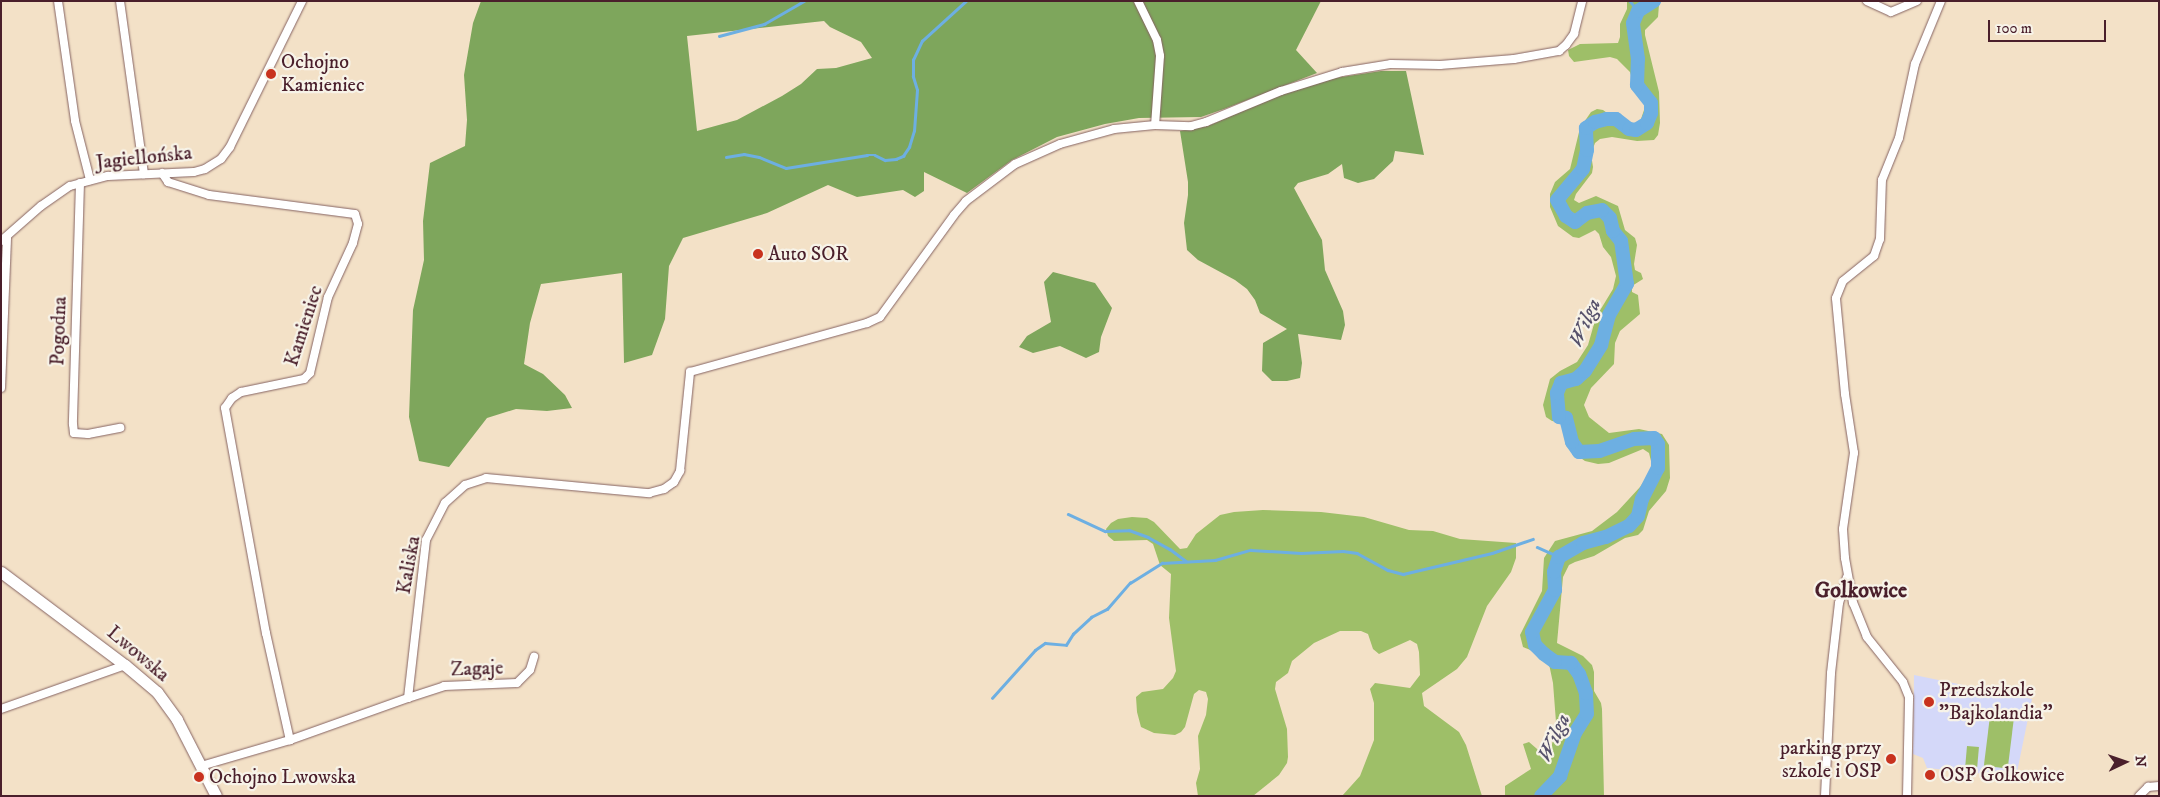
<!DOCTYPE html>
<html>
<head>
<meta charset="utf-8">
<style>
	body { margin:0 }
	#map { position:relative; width:2160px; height:797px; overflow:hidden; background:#f3e1c7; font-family:"IM FELL DW Pica",serif }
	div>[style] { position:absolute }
	.built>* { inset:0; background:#d4d8f9 }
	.green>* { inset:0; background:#9ebf68; transform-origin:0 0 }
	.forest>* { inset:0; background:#7ea65c }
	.stream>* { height:2.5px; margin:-1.25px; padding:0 1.25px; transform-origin:1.25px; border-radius:1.25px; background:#6dafe2 }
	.river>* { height:14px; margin:-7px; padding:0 7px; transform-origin:7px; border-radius:7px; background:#6dafe2 }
	.roads { filter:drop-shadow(0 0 1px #856362) drop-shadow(0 0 1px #856362) }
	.street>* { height:8px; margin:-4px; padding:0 4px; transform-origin:4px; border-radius:4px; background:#fff }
	.secondary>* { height:11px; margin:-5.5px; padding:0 5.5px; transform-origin:5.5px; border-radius:5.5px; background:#fff }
	.dots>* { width:14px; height:14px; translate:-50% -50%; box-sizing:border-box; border:2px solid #f7f3e8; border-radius:50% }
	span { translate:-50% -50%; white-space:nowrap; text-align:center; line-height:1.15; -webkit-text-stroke:4.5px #f7f3e8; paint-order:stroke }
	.poi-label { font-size:20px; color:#4a1f2b }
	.left { translate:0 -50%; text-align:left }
	.right { translate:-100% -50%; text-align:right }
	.street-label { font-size:20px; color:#4a1f2b }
	.water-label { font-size:21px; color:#56516b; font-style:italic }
	.quarter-label { font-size:22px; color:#4a1f2b; font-weight:700 }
	.frame { position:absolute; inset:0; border:2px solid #4a1f2b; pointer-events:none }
	.north { position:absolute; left:2100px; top:737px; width:50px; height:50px; -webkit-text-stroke:4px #f7f3e8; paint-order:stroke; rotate:87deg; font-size:14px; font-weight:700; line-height:20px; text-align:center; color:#4a1f2b }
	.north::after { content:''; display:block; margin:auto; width:18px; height:22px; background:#4a1f2b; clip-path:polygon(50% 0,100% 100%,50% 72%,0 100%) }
	.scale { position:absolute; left:1988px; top:20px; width:118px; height:22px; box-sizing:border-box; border:2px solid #4a1f2b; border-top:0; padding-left:6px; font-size:15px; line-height:18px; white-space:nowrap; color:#4a1f2b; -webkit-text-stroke:4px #f7f3e8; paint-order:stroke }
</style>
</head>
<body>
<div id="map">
	<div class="built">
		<div style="clip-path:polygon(1914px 675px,2032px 699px,2016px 777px,1927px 768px,1923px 758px,1913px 754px)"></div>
	</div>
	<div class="green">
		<div style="clip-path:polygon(1627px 1px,1658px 1px,1659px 5px,1658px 17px,1645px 30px,1645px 35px,1659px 92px,1660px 123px,1658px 135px,1654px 140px,1637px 141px,1612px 137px,1600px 139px,1595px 143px,1591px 154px,1593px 167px,1592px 173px,1576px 194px,1574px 200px,1579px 203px,1596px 196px,1618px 206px,1625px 230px,1635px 238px,1637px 245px,1634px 264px,1635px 270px,1641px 273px,1643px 279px,1632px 286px,1632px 292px,1638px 295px,1640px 314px,1620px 331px,1615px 343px,1614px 364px,1591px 388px,1584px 405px,1589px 417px,1609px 433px,1639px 429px,1662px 434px,1669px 445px,1670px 478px,1666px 491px,1649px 511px,1643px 530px,1638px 535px,1625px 538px,1594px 556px,1575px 562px,1569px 565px,1563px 577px,1557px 643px,1583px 656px,1592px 665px,1594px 672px,1594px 691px,1601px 703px,1602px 709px,1604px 796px,1505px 796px,1505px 786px,1531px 769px,1523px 744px,1529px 742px,1544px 755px,1550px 752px,1553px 740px,1557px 735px,1553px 683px,1549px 664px,1541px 654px,1523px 647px,1520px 635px,1542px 591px,1544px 558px,1555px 541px,1592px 531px,1617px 512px,1640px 487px,1651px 471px,1652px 465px,1649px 453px,1643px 449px,1609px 463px,1598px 464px,1585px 461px,1575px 454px,1574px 427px,1569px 423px,1552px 421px,1546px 417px,1543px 405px,1550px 379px,1560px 371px,1577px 362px,1588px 345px,1596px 317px,1613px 289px,1616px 276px,1611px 257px,1603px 247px,1599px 234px,1595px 230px,1579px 238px,1573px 237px,1558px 226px,1550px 207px,1550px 194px,1555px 182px,1570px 169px,1580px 128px,1591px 112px,1597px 109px,1603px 110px,1628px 128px,1634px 129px,1639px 125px,1645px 107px,1642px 94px,1634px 85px,1630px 72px,1617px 59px,1610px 57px,1574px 62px,1569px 56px,1568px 50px,1580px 44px,1618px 43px,1620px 37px,1620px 24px,1627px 9px)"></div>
		<div style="clip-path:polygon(1263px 510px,1321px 512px,1364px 517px,1409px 530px,1433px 531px,1460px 539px,1516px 543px,1516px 558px,1511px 572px,1487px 606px,1467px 657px,1457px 669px,1422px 693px,1424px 706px,1459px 732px,1466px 745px,1482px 796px,1342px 796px,1360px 776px,1374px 740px,1374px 703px,1370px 689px,1375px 683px,1410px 688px,1420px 675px,1419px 652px,1417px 644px,1410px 640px,1379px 654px,1373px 649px,1368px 634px,1361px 631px,1340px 631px,1314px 643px,1292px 661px,1288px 673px,1276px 682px,1275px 689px,1287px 729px,1288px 757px,1287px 763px,1279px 775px,1253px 796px,1198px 796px,1196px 783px,1200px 769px,1198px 736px,1206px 715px,1208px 699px,1206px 692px,1199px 690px,1194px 694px,1185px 727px,1181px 732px,1175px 735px,1154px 733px,1141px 727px,1137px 712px,1136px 697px,1142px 692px,1163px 689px,1173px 678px,1176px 671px,1169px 618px,1171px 574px,1160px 565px,1153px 544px,1147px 540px,1114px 541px,1108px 536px,1106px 529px,1111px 523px,1118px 519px,1132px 517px,1147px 518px,1154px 522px,1180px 549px,1187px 548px,1196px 534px,1220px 515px,1234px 512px)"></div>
		<div style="left:1990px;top:716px;width:24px;height:50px;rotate:7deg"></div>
		<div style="left:1967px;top:746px;width:12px;height:20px;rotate:5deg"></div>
	</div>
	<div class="forest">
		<div style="clip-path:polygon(evenodd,481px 1px,1321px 1px,1296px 50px,1317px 73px,1224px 109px,1201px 117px,1139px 118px,1105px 124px,1057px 137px,1012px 160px,967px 193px,924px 172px,924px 191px,915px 197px,903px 190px,857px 197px,828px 185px,767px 213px,683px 238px,669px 266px,665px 319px,652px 355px,624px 363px,622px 273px,541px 284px,530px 323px,524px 364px,543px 374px,565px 395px,572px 408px,547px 411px,516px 409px,487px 418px,449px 467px,419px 461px,409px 417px,413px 310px,424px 260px,423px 221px,430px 163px,465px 146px,467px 120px,464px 75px,473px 23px,481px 1px,824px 21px,830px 27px,861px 42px,872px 58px,836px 68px,817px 69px,801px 84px,782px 96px,737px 120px,697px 131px,687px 36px,824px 21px)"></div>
		<div style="clip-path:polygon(1381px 71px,1406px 71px,1424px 155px,1395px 151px,1393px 161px,1374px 179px,1358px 183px,1344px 178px,1342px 164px,1328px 174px,1298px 183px,1294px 188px,1322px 240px,1325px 270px,1343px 311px,1345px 325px,1341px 340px,1298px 334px,1302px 363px,1300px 378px,1287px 381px,1272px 381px,1262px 371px,1263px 343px,1287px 329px,1260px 313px,1255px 300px,1247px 289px,1235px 280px,1198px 260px,1187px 250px,1184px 223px,1188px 195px,1188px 182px,1180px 131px,1208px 126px,1281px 94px,1335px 78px)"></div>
		<div style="clip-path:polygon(1053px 272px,1095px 283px,1112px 308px,1101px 337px,1099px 352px,1086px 358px,1060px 346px,1033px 353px,1019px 347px,1027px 336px,1051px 322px,1044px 282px)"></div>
	</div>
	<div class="stream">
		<div style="left:1630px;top:1px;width:13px;rotate:51deg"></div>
		<div style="left:719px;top:36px;width:47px;rotate:-14.9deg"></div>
		<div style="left:764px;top:24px;width:46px;rotate:-29.9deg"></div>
		<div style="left:726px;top:157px;width:18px;rotate:-9deg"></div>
		<div style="left:744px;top:154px;width:15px;rotate:11deg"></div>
		<div style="left:759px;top:157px;width:29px;rotate:22deg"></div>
		<div style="left:786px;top:168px;width:82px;rotate:-9.1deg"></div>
		<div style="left:867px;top:155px;width:8px"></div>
		<div style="left:875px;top:155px;width:11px;rotate:27deg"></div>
		<div style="left:885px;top:160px;width:11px;rotate:-5deg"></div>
		<div style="left:896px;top:159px;width:8px;rotate:-23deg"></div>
		<div style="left:903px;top:156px;width:11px;rotate:-56deg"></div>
		<div style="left:909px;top:147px;width:17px;rotate:-73deg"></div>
		<div style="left:914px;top:131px;width:41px;rotate:-85.8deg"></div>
		<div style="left:917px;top:90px;width:14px;rotate:-107deg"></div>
		<div style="left:913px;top:77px;width:17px;rotate:-90deg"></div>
		<div style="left:913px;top:60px;width:21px;rotate:-65deg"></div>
		<div style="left:922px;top:41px;width:59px;rotate:-42.3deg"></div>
		<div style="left:1068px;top:514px;width:41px;rotate:24.7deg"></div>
		<div style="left:1105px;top:531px;width:24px;rotate:-2deg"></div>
		<div style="left:1129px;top:530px;width:20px;rotate:20deg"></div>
		<div style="left:1148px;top:537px;width:25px;rotate:29deg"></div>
		<div style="left:1170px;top:549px;width:20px;rotate:37deg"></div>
		<div style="left:1537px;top:547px;width:24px;rotate:24deg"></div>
		<div style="left:992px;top:698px;width:64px;rotate:-48.1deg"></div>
		<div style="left:1035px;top:650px;width:12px;rotate:-35deg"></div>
		<div style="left:1045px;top:643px;width:21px;rotate:5deg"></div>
		<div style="left:1066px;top:645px;width:13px;rotate:-58deg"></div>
		<div style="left:1073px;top:634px;width:25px;rotate:-43deg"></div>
		<div style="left:1091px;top:617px;width:18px;rotate:-27deg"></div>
		<div style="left:1107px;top:609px;width:35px;rotate:-49deg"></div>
		<div style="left:1130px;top:583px;width:38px;rotate:-32deg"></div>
		<div style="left:1162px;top:563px;width:53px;rotate:-3.2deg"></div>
		<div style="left:1215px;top:560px;width:37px;rotate:-16deg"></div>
		<div style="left:1251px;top:550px;width:50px;rotate:3.4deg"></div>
		<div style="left:1301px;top:553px;width:42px;rotate:-2.7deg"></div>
		<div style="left:1343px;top:551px;width:14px;rotate:8deg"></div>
		<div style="left:1357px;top:553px;width:35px;rotate:29deg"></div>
		<div style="left:1388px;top:570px;width:16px;rotate:15deg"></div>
		<div style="left:1403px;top:574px;width:91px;rotate:-13.3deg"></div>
		<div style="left:1492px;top:553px;width:43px;rotate:-18.9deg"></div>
	</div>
	<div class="river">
		<div style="left:1541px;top:796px;width:28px;rotate:-46deg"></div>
		<div style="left:1560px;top:776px;width:46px;rotate:-70.8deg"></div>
		<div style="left:1575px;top:733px;width:22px;rotate:-58deg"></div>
		<div style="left:1587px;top:714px;width:21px;rotate:-93deg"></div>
		<div style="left:1586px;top:693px;width:20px;rotate:-110deg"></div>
		<div style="left:1579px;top:674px;width:14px;rotate:-126deg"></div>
		<div style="left:1571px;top:663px;width:16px;rotate:-176deg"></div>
		<div style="left:1555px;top:662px;width:14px;rotate:-144deg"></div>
		<div style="left:1544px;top:654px;width:13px;rotate:-135deg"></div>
		<div style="left:1535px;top:645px;width:13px;rotate:-103deg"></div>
		<div style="left:1532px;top:632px;width:48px;rotate:-61.3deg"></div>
		<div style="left:1555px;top:590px;width:18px;rotate:-93deg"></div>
		<div style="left:1554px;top:572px;width:16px;rotate:-72deg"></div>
		<div style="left:1559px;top:557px;width:28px;rotate:-30deg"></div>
		<div style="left:1583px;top:543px;width:24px;rotate:-15deg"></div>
		<div style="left:1606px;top:537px;width:25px;rotate:-26deg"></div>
		<div style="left:1629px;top:526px;width:13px;rotate:-48deg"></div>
		<div style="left:1638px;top:516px;width:17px;rotate:-77deg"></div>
		<div style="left:1642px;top:499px;width:35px;rotate:-63deg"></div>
		<div style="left:1658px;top:468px;width:24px;rotate:-90deg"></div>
		<div style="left:1658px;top:444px;width:7px;rotate:-124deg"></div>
		<div style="left:1654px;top:438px;width:20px;rotate:177deg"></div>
		<div style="left:1634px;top:439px;width:37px;rotate:161deg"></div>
		<div style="left:1599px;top:451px;width:20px;rotate:177deg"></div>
		<div style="left:1579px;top:452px;width:12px;rotate:-125deg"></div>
		<div style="left:1572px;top:442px;width:25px;rotate:-104deg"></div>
		<div style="left:1566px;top:418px;width:7px;rotate:-172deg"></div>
		<div style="left:1559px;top:417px;width:24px;rotate:-95deg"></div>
		<div style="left:1557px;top:393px;width:11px;rotate:-68deg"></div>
		<div style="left:1561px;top:383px;width:16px;rotate:-15deg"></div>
		<div style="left:1576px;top:379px;width:12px;rotate:-42deg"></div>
		<div style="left:1585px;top:371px;width:31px;rotate:-58deg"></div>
		<div style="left:1601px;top:345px;width:31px;rotate:-75deg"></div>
		<div style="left:1609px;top:315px;width:36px;rotate:-60deg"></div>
		<div style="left:1627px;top:284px;width:43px;rotate:-97.9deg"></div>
		<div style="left:1621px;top:241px;width:13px;rotate:-129deg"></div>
		<div style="left:1613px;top:231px;width:13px;rotate:-103deg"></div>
		<div style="left:1610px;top:218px;width:11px;rotate:-135deg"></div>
		<div style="left:1602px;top:210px;width:15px;rotate:169deg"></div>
		<div style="left:1587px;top:213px;width:15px;rotate:143deg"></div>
		<div style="left:1575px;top:222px;width:11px;rotate:-146deg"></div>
		<div style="left:1566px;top:216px;width:18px;rotate:-119deg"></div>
		<div style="left:1557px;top:200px;width:40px;rotate:-50deg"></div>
		<div style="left:1583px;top:169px;width:19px;rotate:-78deg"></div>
		<div style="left:1587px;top:150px;width:22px;rotate:-93deg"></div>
		<div style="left:1586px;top:128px;width:11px;rotate:-34deg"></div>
		<div style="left:1595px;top:122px;width:11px;rotate:-15deg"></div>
		<div style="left:1606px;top:119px;width:10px"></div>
		<div style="left:1616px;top:119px;width:16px;rotate:38deg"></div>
		<div style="left:1629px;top:129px;width:7px;rotate:8deg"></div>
		<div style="left:1636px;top:130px;width:13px;rotate:-32deg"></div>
		<div style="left:1647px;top:123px;width:11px;rotate:-68deg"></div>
		<div style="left:1651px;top:113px;width:10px;rotate:-90deg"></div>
		<div style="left:1651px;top:103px;width:23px;rotate:-128deg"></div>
		<div style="left:1637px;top:85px;width:26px;rotate:-88deg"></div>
		<div style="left:1638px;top:59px;width:36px;rotate:-98deg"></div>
		<div style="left:1633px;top:23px;width:13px;rotate:-67deg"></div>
		<div style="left:1638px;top:11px;width:19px;rotate:-32deg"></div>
	</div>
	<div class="roads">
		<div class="street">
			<div style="left:58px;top:1px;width:121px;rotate:81.9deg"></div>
			<div style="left:75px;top:121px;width:61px;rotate:75.7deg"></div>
			<div style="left:120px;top:1px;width:175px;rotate:82.1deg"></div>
			<div style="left:1138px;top:1px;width:43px;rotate:64deg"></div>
			<div style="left:1157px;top:40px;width:16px;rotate:79deg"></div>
			<div style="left:1160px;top:56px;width:69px;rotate:94.1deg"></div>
			<div style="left:1867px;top:1px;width:26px;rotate:25deg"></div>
			<div style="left:1891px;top:12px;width:28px;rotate:-23deg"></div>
			<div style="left:162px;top:173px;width:11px;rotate:56deg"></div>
			<div style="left:168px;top:182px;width:43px;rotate:17.6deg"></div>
			<div style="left:209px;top:195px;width:147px;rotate:7.4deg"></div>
			<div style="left:355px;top:214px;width:10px;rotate:73deg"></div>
			<div style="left:358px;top:224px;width:20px;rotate:105deg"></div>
			<div style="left:353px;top:243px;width:60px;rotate:114.8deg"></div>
			<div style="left:328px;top:297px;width:78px;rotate:103.3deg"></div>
			<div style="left:310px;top:373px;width:8px;rotate:135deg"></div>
			<div style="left:304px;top:379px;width:64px;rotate:168.3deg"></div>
			<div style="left:241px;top:392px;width:11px;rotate:146deg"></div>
			<div style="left:232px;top:398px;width:12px;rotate:125deg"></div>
			<div style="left:225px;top:408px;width:229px;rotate:79.7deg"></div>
			<div style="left:266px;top:633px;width:110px;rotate:77.4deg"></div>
			<div style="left:80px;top:183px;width:241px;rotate:91.7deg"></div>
			<div style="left:73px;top:424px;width:9px;rotate:84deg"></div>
			<div style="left:74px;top:433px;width:14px;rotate:4deg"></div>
			<div style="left:88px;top:434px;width:33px;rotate:-11deg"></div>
			<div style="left:1px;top:241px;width:53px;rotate:-41.2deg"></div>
			<div style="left:41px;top:206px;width:35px;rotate:-35deg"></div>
			<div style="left:70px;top:186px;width:39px;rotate:-15deg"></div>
			<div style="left:108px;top:176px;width:86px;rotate:-2.7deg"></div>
			<div style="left:194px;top:172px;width:11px;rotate:-15deg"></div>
			<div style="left:205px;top:169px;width:19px;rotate:-32deg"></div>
			<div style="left:221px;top:159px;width:15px;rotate:-53deg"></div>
			<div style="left:230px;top:147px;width:163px;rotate:-63.7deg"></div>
			<div style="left:1px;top:388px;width:151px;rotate:-87.7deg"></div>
			<div style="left:408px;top:698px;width:38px;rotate:-18deg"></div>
			<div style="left:444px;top:686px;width:73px;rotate:-2.4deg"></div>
			<div style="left:517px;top:683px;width:18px;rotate:-45deg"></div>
			<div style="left:530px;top:670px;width:14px;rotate:-73deg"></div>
			<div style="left:1px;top:709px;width:132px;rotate:-19.5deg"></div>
			<div style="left:201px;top:766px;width:93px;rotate:-16.3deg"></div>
			<div style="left:290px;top:740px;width:125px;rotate:-19.6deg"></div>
			<div style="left:408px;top:698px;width:159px;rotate:-83.5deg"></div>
			<div style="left:426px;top:540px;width:42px;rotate:-62.8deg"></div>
			<div style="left:445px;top:503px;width:27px;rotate:-42deg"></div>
			<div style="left:465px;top:485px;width:22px;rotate:-18deg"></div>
			<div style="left:486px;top:478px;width:164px;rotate:5.3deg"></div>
			<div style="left:649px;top:493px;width:16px;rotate:-15deg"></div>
			<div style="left:664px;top:489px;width:12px;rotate:-35deg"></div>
			<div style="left:674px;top:482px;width:13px;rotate:-61deg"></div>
			<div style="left:680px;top:471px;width:100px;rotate:-84.2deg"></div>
			<div style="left:690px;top:372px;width:184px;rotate:-15.5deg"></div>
			<div style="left:867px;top:323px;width:14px;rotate:-25deg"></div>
			<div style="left:880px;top:317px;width:126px;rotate:-54deg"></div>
			<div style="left:954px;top:215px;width:18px;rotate:-49deg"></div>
			<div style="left:966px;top:201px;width:61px;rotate:-37.1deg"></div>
			<div style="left:1015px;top:164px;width:49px;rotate:-24deg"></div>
			<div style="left:1060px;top:144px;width:56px;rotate:-15.5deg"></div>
			<div style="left:1114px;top:129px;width:41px;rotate:-5.6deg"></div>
			<div style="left:1155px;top:125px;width:36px;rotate:2deg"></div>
			<div style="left:1191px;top:126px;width:16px;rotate:-15deg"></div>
			<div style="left:1206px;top:122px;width:81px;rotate:-22.5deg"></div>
			<div style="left:1281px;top:91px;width:64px;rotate:-17.3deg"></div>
			<div style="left:1342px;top:72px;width:50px;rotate:-9.3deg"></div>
			<div style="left:1391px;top:64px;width:49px;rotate:1.2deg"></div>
			<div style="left:1440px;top:65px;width:74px;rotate:-4.6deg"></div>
			<div style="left:1514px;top:59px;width:46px;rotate:-10.1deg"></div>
			<div style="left:1559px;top:51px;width:9px;rotate:-41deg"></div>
			<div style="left:1566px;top:45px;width:14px;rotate:-54deg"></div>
			<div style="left:1574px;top:34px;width:34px;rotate:-76deg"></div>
			<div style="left:1825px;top:796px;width:123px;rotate:-87.2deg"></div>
			<div style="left:1831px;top:673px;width:70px;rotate:-83.5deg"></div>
			<div style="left:1839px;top:603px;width:27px;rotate:-73deg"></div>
			<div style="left:1907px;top:796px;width:99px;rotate:-88.8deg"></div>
			<div style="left:1909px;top:697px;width:16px;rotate:-112deg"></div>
			<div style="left:1903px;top:682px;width:58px;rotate:-128.7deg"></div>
			<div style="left:1867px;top:637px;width:37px;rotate:-112deg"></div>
			<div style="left:1853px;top:603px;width:46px;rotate:-100.1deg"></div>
			<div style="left:1845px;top:558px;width:29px;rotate:-94deg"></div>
			<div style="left:1843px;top:529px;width:77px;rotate:-81.8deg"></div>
			<div style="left:1854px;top:453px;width:60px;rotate:-98.7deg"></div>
			<div style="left:1845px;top:394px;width:96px;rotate:-95.4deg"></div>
			<div style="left:1836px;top:298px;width:18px;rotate:-68deg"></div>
			<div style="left:1843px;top:281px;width:40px;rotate:-39deg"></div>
			<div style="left:1874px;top:256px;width:18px;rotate:-71deg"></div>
			<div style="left:1880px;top:239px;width:59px;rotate:-88.1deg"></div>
			<div style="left:1882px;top:180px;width:45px;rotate:-68deg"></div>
			<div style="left:1899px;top:138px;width:76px;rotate:-77.8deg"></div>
			<div style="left:1915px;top:64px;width:68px;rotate:-67.6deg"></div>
			<div style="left:2139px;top:796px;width:13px;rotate:-45deg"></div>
			<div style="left:2148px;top:787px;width:11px;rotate:-5deg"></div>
		</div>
		<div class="secondary">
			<div style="left:1px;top:572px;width:155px;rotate:36.9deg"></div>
			<div style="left:125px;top:665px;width:42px;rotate:40.2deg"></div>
			<div style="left:157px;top:692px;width:34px;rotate:54deg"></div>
			<div style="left:177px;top:720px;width:85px;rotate:62.8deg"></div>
		</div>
	</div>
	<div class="dots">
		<div style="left:271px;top:74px;background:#c8321e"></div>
		<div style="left:758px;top:254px;background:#c8321e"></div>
		<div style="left:1929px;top:702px;background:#c8321e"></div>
		<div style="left:1891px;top:759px;background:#c8321e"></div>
		<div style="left:1930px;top:775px;background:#c8321e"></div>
		<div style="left:199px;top:777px;background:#c8321e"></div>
	</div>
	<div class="poi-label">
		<span class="left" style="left:281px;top:74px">Ochojno<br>Kamieniec</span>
		<span class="left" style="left:768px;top:254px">Auto SOR</span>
		<span class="left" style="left:1939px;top:702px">Przedszkole<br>"Bajkolandia"</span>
		<span class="right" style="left:1881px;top:760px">parking przy<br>szkole i OSP</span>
		<span class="left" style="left:1940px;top:775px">OSP Golkowice</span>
		<span class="left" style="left:209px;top:777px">Ochojno Lwowska</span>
	</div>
	<div class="street-label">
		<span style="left:144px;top:158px;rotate:-6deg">Jagiellońska</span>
		<span style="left:304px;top:326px;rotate:-72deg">Kamieniec</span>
		<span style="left:59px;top:331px;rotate:-88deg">Pogodna</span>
		<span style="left:409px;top:565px;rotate:-80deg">Kaliska</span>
		<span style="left:138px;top:654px;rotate:40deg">Lwowska</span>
		<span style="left:477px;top:669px;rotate:-2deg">Zagaje</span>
	</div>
	<div class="water-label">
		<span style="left:1585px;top:323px;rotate:-66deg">Wilga</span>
		<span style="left:1554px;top:738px;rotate:-65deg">Wilga</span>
	</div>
	<div class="quarter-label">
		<span style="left:1861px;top:591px">Golkowice</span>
	</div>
	<div class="frame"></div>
	<div class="north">N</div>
	<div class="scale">100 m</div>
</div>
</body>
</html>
